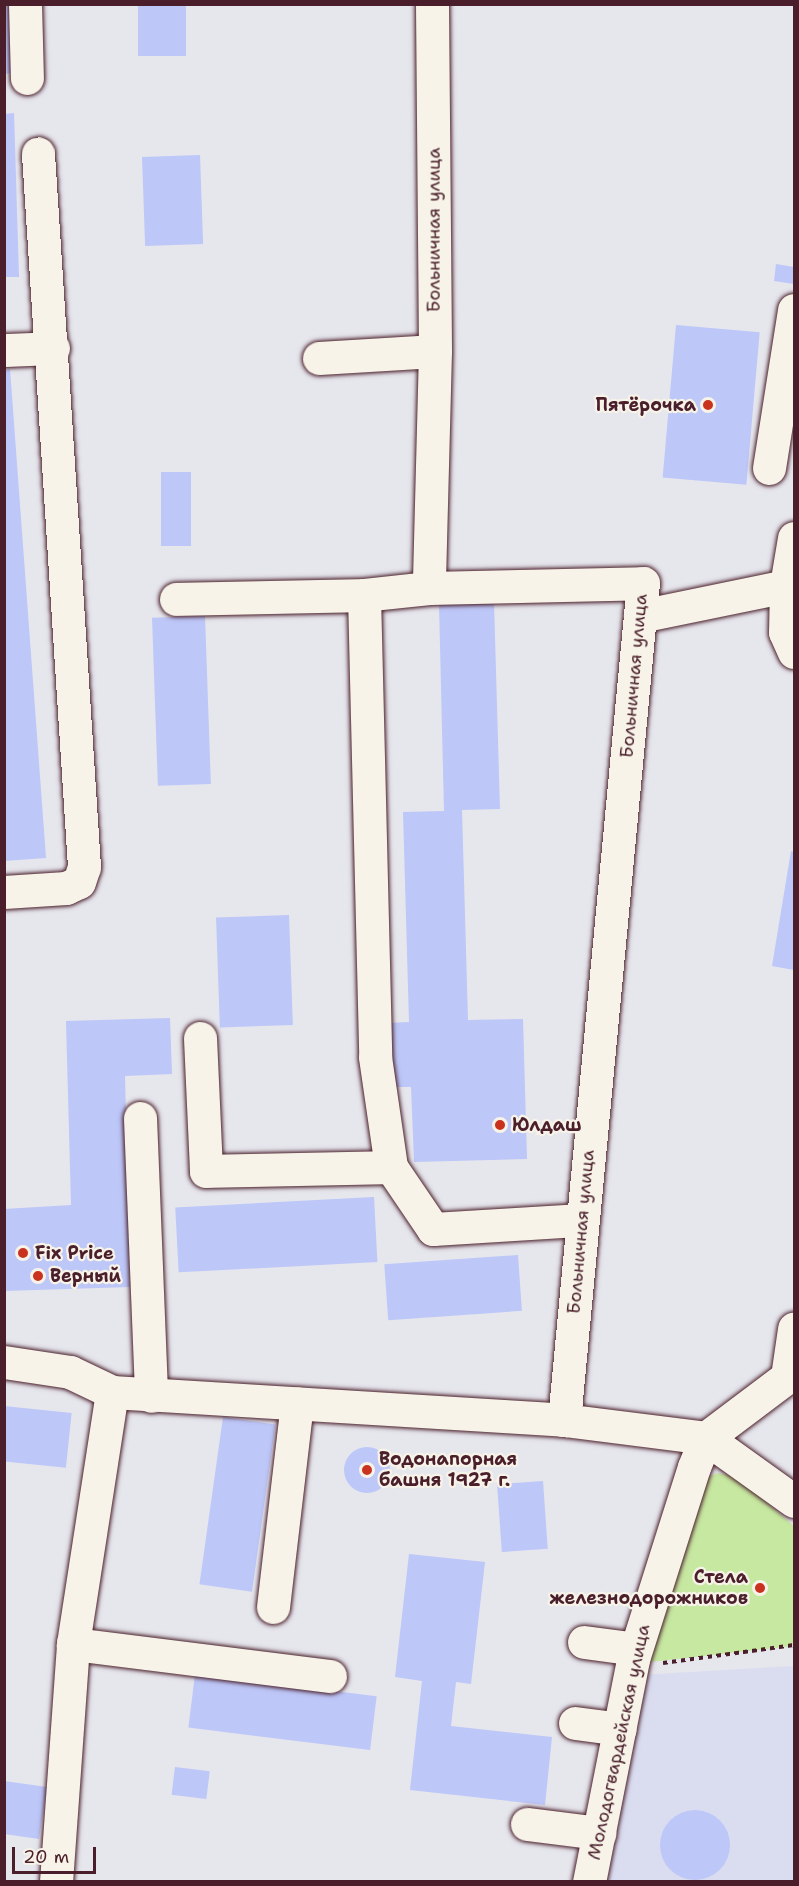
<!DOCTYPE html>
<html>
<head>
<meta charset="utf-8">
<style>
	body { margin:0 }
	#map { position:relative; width:799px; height:1886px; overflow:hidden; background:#e6e6ed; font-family:"Shantell Sans",sans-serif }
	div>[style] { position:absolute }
	.built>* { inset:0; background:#daddf0 }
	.green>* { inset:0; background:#c7e8a1 }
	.building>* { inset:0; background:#bdc7f8; transform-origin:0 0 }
	.round { border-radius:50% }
	.path>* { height:4px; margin-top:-2px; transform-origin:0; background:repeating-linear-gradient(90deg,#4a1f2b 0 4.5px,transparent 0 9px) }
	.roads { filter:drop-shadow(0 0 2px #4a1f2b) drop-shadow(0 0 2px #4a1f2b) }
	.minor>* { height:33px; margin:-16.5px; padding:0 16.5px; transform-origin:16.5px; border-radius:16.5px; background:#f7f3e8 }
	.dots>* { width:16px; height:16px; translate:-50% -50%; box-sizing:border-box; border:3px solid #f7f3e8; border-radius:50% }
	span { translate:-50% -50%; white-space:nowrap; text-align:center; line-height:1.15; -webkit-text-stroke:4.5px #f7f3e8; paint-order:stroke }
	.street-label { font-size:18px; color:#4a1f2b }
	.poi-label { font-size:18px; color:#4a1f2b; font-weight:700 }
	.right { translate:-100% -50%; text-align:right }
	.left { translate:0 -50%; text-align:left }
	.frame { position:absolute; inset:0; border:6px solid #4a1f2b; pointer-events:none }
	.scale { position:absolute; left:12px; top:1847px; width:84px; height:27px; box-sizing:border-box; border:3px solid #4a1f2b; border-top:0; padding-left:8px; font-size:18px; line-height:21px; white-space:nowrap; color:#4a1f2b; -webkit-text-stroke:4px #f7f3e8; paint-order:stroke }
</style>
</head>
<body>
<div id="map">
	<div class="built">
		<div style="clip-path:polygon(794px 1666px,794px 1881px,607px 1882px,639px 1675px)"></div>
	</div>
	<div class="green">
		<div style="clip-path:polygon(717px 1473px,736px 1476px,794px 1526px,794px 1646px,650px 1662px,707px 1478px)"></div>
	</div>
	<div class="building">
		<div style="clip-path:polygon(4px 4px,10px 4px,12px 73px,4px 74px)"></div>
		<div style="left:138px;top:4px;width:48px;height:52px"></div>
		<div style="clip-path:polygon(14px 113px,19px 277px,4px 277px,4px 114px)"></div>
		<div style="left:200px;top:155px;width:89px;height:58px;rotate:88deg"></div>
		<div style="clip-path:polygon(776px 264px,794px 267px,794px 284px,774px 281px)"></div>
		<div style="left:676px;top:325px;width:84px;height:153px;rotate:5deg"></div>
		<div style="clip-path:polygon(10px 369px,46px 858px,4px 861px,4px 370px)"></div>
		<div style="left:161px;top:472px;width:30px;height:74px"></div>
		<div style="clip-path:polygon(494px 602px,500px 809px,462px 810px,468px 1020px,523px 1019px,527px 1159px,414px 1162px,411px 1087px,388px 1087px,386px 1023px,409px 1022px,403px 812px,444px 811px,439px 604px)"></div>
		<div style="left:205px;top:616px;width:168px;height:53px;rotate:88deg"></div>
		<div style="clip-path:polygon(791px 851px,794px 852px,794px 970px,772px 966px)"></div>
		<div style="left:289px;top:915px;width:110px;height:73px;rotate:88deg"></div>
		<div style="clip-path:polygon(170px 1018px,172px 1074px,125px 1076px,130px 1287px,4px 1291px,4px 1209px,71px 1205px,66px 1021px)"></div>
		<div style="left:374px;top:1197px;width:65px;height:199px;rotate:87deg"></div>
		<div style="left:518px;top:1255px;width:56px;height:134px;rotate:86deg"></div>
		<div style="left:4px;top:1406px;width:68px;height:55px;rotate:6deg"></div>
		<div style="left:223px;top:1417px;width:53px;height:169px;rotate:8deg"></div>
		<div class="round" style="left:344px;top:1447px;width:46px;height:46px"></div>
		<div style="left:543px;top:1481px;width:68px;height:46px;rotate:86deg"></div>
		<div style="clip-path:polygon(409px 1554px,485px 1562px,471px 1684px,456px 1682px,451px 1726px,552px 1737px,545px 1805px,410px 1790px,422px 1681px,395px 1677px)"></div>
		<div style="left:195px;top:1674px;width:183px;height:54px;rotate:7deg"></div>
		<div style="left:175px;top:1767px;width:35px;height:28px;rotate:7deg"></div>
		<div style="clip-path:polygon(4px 1781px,47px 1787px,39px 1839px,4px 1834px)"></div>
		<div class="round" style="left:660px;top:1810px;width:70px;height:70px"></div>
	</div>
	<div class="path">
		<div style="left:663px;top:1663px;width:132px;rotate:-7.8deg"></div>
	</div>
	<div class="roads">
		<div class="minor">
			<div style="left:25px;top:4px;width:74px;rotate:88.5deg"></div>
			<div style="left:432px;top:4px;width:347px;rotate:89.5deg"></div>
			<div style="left:435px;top:351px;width:237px;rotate:91.5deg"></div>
			<div style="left:429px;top:588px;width:214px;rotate:-1.3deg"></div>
			<div style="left:643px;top:583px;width:841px;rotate:95.39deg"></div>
			<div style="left:4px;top:350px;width:49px;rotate:-2.3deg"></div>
			<div style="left:319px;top:358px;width:116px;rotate:-3.5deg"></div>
			<div style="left:769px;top:468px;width:160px;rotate:-81deg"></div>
			<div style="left:794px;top:538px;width:49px;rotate:99.5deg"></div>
			<div style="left:786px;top:586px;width:46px;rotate:91.2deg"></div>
			<div style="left:785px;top:632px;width:22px;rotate:66deg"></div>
			<div style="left:429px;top:588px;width:65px;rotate:173.9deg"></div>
			<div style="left:364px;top:595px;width:462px;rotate:88.6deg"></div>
			<div style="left:375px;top:1057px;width:111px;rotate:81.7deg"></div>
			<div style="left:391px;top:1167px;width:75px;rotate:55.9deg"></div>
			<div style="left:433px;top:1229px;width:149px;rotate:-3.5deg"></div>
			<div style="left:176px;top:599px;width:188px;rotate:-1.2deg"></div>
			<div style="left:640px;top:616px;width:149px;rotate:-11.6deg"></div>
			<div style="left:4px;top:892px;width:62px;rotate:-3.7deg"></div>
			<div style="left:66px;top:888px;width:14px;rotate:-25deg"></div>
			<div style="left:79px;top:882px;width:16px;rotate:-72deg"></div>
			<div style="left:84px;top:867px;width:715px;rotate:-93.69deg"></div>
			<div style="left:200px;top:1038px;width:133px;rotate:87.4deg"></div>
			<div style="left:206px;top:1171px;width:185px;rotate:-1.2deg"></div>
			<div style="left:140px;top:1118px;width:278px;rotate:87.7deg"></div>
			<div style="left:4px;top:1362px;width:67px;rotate:8.6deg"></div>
			<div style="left:70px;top:1372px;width:47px;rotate:25.5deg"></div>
			<div style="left:112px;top:1392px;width:453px;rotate:3.5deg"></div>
			<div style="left:564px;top:1420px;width:143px;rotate:7.2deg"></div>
			<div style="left:706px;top:1438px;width:108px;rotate:35.6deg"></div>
			<div style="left:112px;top:1392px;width:255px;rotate:98.8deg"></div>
			<div style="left:73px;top:1644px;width:259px;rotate:7.1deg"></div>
			<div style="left:273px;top:1607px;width:205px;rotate:-83.3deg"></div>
			<div style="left:584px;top:1642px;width:52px;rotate:7.7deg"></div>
			<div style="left:575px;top:1723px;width:45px;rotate:7.6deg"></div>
			<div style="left:527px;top:1824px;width:73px;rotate:7.1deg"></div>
			<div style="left:56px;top:1882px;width:239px;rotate:-85.9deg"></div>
			<div style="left:589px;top:1882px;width:227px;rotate:-78.8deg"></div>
			<div style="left:633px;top:1659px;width:201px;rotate:-72.4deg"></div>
			<div style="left:694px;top:1467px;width:31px;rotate:-68deg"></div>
			<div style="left:706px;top:1438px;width:101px;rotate:-37deg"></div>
			<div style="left:787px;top:1377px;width:49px;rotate:-81.7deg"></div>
		</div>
	</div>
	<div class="dots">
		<div style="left:708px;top:405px;background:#c8321e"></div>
		<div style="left:500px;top:1125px;background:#c8321e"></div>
		<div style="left:23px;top:1253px;background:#c8321e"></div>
		<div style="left:38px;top:1276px;background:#c8321e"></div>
		<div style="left:367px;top:1470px;background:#c8321e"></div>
		<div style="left:760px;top:1588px;background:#c8321e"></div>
	</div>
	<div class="street-label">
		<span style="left:434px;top:230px;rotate:-90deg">Больничная улица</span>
		<span style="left:634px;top:676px;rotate:-85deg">Больничная улица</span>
		<span style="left:581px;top:1232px;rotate:-85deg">Больничная улица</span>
		<span style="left:619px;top:1742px;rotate:-78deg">Молодогвардейская улица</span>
	</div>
	<div class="poi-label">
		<span class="right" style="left:696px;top:405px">Пятёрочка</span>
		<span class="left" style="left:512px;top:1125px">Юлдаш</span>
		<span class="left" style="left:35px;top:1253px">Fix Price</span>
		<span class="left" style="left:50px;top:1276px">Верный</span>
		<span class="left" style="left:379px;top:1470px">Водонапорная<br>башня 1927 г.</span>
		<span class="right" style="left:748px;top:1588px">Стела<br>железнодорожников</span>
	</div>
	<div class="frame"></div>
	<div class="scale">20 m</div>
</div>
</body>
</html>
